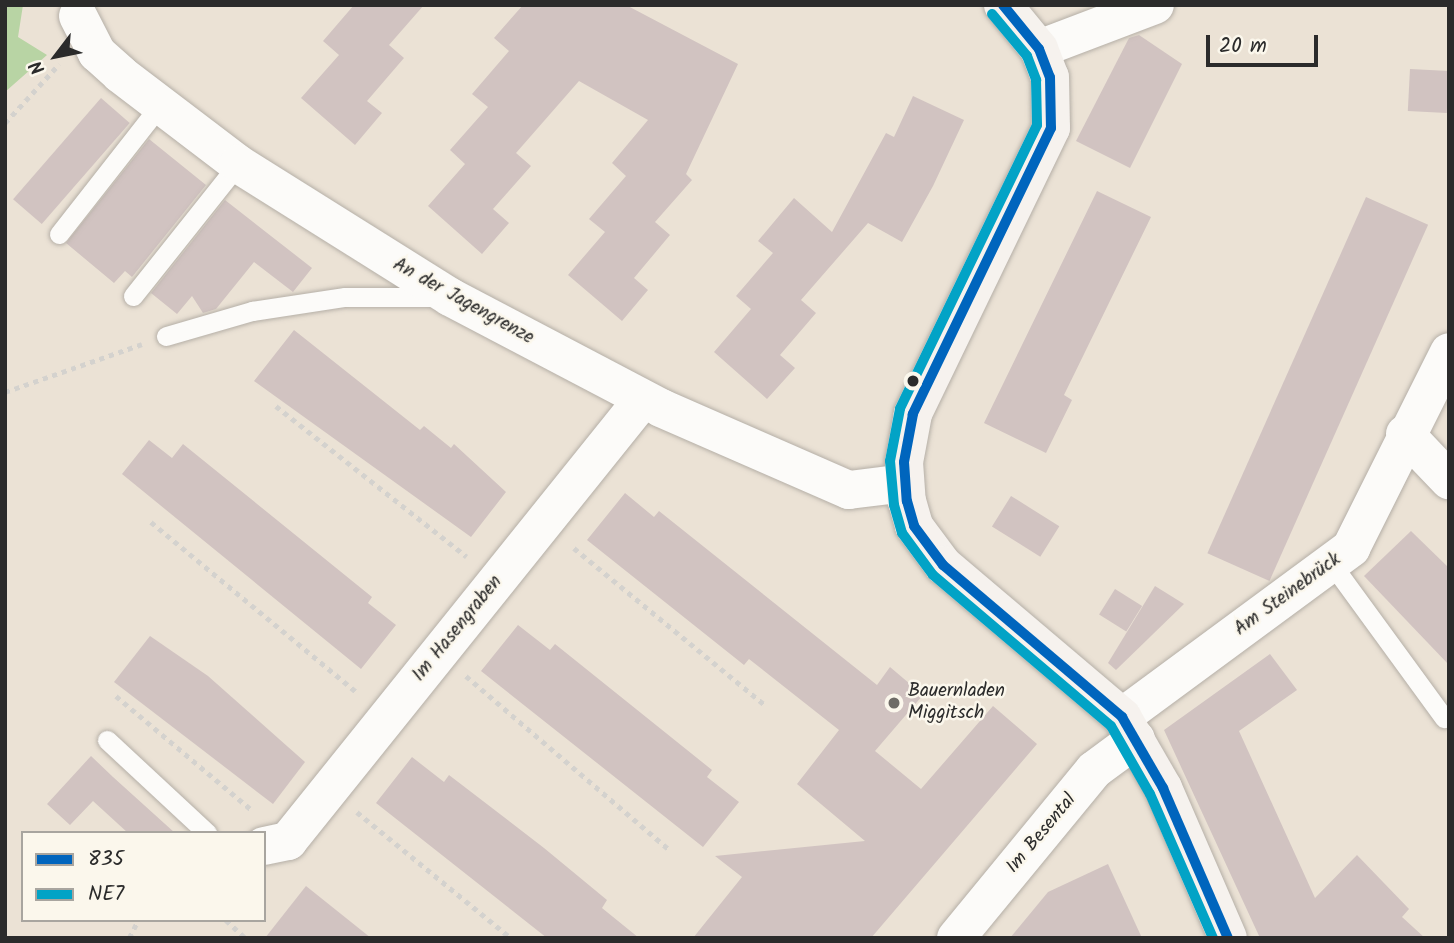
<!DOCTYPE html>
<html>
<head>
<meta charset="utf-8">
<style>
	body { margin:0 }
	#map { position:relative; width:1454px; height:943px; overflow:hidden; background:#ebe2d5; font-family:Kalam,sans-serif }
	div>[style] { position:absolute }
	.green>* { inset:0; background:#b8d4a4 }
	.building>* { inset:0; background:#d1c3c1; transform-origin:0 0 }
	.path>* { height:4.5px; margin-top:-2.25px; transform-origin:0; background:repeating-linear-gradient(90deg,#d4d2ce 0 5px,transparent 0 10px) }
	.roads { filter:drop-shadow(0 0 2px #b5afa7) drop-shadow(0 0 2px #b5afa7) }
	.lane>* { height:19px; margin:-9.5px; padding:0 9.5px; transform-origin:9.5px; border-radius:9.5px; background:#fcfbf9 }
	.street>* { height:38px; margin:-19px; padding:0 19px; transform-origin:19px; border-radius:19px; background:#fcfbf9 }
	.secondary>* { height:38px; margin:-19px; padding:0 19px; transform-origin:19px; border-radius:19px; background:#f6f2ee }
	.bus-1>* { height:10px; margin:-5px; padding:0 5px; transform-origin:5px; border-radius:5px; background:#0065bd }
	.bus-2>* { height:10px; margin:-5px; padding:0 5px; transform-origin:5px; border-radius:5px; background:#02a3c6 }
	.dots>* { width:19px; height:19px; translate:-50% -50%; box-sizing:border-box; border:4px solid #fbf7ec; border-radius:50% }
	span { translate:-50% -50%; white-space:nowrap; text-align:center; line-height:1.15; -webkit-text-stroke:5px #fbf7ec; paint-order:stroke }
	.street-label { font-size:19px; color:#2b2b2b }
	.poi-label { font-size:19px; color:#2b2b2b }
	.left { translate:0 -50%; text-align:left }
	.frame { position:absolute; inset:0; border:7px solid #2b2b2b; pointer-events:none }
	.legend { position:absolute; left:21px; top:831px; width:245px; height:91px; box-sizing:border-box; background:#fbf7ec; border:2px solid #a8a59f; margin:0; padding:9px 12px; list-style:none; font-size:21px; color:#2b2b2b }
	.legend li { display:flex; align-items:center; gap:14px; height:35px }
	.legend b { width:35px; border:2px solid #a8a59f }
	.north { position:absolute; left:21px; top:21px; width:70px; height:70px; -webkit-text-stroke:5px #fbf7ec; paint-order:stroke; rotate:238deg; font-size:19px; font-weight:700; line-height:28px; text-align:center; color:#2b2b2b }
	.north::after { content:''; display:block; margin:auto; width:24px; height:32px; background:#2b2b2b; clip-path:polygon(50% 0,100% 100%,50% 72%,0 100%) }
	.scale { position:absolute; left:1206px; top:35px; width:112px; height:32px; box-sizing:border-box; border:4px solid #2b2b2b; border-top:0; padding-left:9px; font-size:21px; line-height:24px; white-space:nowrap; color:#2b2b2b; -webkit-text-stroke:5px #fbf7ec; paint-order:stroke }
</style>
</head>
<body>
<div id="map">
	<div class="green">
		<div style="clip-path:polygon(5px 5px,23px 5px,18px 37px,47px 55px,5px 92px)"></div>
	</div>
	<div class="building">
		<div style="clip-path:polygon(354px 5px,424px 5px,389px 45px,404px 58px,367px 101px,382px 113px,355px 145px,301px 98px,339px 55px,323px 41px)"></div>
		<div style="clip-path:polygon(523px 5px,626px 5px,738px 64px,686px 174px,692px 180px,655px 222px,670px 235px,634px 278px,648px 290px,622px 321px,568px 275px,605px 232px,589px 219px,626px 176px,612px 163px,648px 120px,579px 81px,516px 153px,531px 166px,493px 209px,509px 223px,482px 254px,428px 206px,465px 164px,450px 150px,488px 107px,472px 94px,509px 51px,494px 38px)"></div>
		<div style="clip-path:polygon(1139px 35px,1182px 64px,1130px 168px,1076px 141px,1129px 38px)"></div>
		<div style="left:1410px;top:69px;width:39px;height:42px;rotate:3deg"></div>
		<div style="clip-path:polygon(913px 96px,964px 120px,933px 186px,902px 242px,868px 223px,801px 300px,816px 313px,780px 355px,795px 368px,767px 399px,714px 352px,751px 309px,736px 296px,773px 253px,758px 241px,794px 198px,832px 232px,886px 133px,894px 137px)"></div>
		<div style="left:101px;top:98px;width:38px;height:134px;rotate:41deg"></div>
		<div style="clip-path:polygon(149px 139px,206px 185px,132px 277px,125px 271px,114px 283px,66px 243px)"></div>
		<div style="clip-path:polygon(1097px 191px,1151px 217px,1064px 395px,1072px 400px,1046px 453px,984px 423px)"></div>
		<div style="left:1366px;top:197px;width:68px;height:390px;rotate:24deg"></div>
		<div style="clip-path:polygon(225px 200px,312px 268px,293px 292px,254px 262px,216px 309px,203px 313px,192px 296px,177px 314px,151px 293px)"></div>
		<div style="clip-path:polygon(294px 330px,420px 430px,424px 426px,451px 448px,454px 444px,506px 492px,471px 537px,254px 381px)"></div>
		<div style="clip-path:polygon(149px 440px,172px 458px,183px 444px,372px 597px,368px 603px,396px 625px,361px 669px,122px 474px)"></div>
		<div style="clip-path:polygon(625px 493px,654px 517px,659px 511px,877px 685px,890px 667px,923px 695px,875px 751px,921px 789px,993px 706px,1037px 744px,871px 938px,693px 938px,742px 877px,715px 856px,865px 841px,797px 784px,839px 730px,749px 659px,744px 665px,587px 540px)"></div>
		<div style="left:1011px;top:496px;width:57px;height:36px;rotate:32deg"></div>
		<div style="clip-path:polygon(1411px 531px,1449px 568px,1449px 665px,1364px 576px)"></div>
		<div style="clip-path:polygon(1155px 586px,1184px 604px,1116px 670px,1108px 663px)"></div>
		<div style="left:1115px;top:589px;width:32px;height:30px;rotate:32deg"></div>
		<div style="clip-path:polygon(518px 625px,550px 650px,555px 644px,712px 770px,707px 777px,739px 802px,703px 847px,481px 671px)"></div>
		<div style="clip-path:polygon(150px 636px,208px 676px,305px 762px,273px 804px,114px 682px)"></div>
		<div style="clip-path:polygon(1270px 654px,1297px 690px,1239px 731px,1315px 898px,1357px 855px,1409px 909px,1402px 917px,1425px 938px,1260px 938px,1164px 730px)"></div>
		<div style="clip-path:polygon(91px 756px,113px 777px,175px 833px,128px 833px,93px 801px,70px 825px,47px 804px)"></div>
		<div style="clip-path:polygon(412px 757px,444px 782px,449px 775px,544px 848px,607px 900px,602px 908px,639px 938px,547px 938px,376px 803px)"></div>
		<div style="clip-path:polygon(1108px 864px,1142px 938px,1010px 938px,1048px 892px)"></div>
		<div style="clip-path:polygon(306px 886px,371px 938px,265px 938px)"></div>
	</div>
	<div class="path">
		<div style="left:5px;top:123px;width:80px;rotate:-47.5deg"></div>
		<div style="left:5px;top:392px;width:145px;rotate:-19.3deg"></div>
		<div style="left:276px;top:406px;width:243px;rotate:38.3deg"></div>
		<div style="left:151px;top:522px;width:268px;rotate:39.6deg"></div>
		<div style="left:574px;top:548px;width:247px;rotate:39.4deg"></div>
		<div style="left:466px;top:676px;width:268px;rotate:40.5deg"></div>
		<div style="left:116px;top:696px;width:177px;rotate:40deg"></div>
		<div style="left:357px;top:812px;width:199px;rotate:39.3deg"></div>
		<div style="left:226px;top:920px;width:26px;rotate:43deg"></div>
		<div style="left:129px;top:938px;width:20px;rotate:-63deg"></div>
	</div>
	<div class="roads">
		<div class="lane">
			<div style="left:59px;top:234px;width:165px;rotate:-51.9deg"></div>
			<div style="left:133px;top:296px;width:169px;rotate:-51.5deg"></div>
			<div style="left:166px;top:336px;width:90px;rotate:-16.2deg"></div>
			<div style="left:252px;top:311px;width:94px;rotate:-8.6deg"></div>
			<div style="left:345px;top:297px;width:94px"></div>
			<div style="left:1331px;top:563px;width:192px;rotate:53.9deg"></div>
			<div style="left:107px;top:740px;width:137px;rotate:42.9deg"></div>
		</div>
		<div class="street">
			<div style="left:78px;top:16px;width:42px;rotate:62.8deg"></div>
			<div style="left:97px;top:53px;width:31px;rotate:42deg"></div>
			<div style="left:120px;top:74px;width:148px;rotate:37.3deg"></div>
			<div style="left:238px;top:164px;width:250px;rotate:32.1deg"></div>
			<div style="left:450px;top:297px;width:238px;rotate:27.7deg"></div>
			<div style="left:661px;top:408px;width:205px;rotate:23.6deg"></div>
			<div style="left:849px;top:490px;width:56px;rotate:-7.1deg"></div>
			<div style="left:1039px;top:49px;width:124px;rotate:-20.8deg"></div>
			<div style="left:1405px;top:434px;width:64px;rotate:46.3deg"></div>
			<div style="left:1122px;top:717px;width:285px;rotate:-36.4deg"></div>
			<div style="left:1351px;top:548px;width:219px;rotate:-63.4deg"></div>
			<div style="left:264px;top:846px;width:25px;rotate:-12deg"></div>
			<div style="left:288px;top:841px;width:567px;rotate:-51.23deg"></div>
			<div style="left:956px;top:938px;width:217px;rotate:-50.6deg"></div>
			<div style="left:1094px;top:770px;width:52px;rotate:-36.4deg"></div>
		</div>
		<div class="secondary">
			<div style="left:1003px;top:5px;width:57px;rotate:50.7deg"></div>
			<div style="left:1039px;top:49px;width:30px;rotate:69deg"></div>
			<div style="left:1050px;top:77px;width:51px;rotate:88.9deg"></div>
			<div style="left:1051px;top:128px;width:318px;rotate:115.8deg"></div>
			<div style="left:913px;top:414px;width:49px;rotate:100.6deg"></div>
			<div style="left:904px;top:462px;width:39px;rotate:86deg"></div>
			<div style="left:907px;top:501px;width:26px;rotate:74deg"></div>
			<div style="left:914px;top:526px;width:49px;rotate:53.4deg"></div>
			<div style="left:943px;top:565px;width:235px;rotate:40.3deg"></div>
			<div style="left:1122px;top:717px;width:82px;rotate:60deg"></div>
			<div style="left:1163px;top:788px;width:163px;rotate:66.6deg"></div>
		</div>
	</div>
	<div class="bus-1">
		<div style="left:1003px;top:5px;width:57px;rotate:50.7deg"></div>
		<div style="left:1039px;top:49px;width:30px;rotate:69deg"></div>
		<div style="left:1050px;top:77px;width:51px;rotate:88.9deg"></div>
		<div style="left:1051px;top:128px;width:318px;rotate:115.8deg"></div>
		<div style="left:913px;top:414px;width:49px;rotate:100.6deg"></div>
		<div style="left:904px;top:462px;width:39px;rotate:86deg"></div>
		<div style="left:907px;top:501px;width:26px;rotate:74deg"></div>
		<div style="left:914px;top:526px;width:49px;rotate:53.4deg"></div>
		<div style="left:943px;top:565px;width:235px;rotate:40.3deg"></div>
		<div style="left:1122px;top:717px;width:82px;rotate:60deg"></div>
		<div style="left:1163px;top:788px;width:163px;rotate:66.6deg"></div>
	</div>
	<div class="bus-2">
		<div style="left:992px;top:14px;width:55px;rotate:50.2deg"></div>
		<div style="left:1027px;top:56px;width:26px;rotate:69deg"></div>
		<div style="left:1036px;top:80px;width:45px;rotate:88.7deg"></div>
		<div style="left:1037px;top:125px;width:315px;rotate:115.8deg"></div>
		<div style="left:900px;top:409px;width:53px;rotate:100.9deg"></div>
		<div style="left:890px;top:461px;width:44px;rotate:84.8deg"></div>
		<div style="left:894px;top:505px;width:29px;rotate:74deg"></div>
		<div style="left:902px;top:533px;width:52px;rotate:53.6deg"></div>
		<div style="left:933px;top:575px;width:233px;rotate:40.3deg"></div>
		<div style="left:1111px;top:726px;width:78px;rotate:60.2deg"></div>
		<div style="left:1150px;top:794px;width:157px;rotate:66.4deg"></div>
	</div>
	<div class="dots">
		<div style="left:913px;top:381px;background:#2b2b2b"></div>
		<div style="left:894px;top:703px;background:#6e6b66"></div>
	</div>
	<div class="street-label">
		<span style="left:463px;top:302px;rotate:29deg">An der Jagengrenze</span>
		<span style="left:1288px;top:595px;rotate:-36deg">Am Steinebrück</span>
		<span style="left:458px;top:629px;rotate:-51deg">Im Hasengraben</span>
		<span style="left:1042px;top:834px;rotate:-50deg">Im Besental</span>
	</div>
	<div class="poi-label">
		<span class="left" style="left:908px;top:703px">Bauernladen<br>Miggitsch</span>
	</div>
	<div class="frame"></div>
	<ul class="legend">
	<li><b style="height:9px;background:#0065bd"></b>835</li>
	<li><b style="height:9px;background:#02a3c6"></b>NE7</li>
	</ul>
	<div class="north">N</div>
	<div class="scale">20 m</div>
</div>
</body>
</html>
